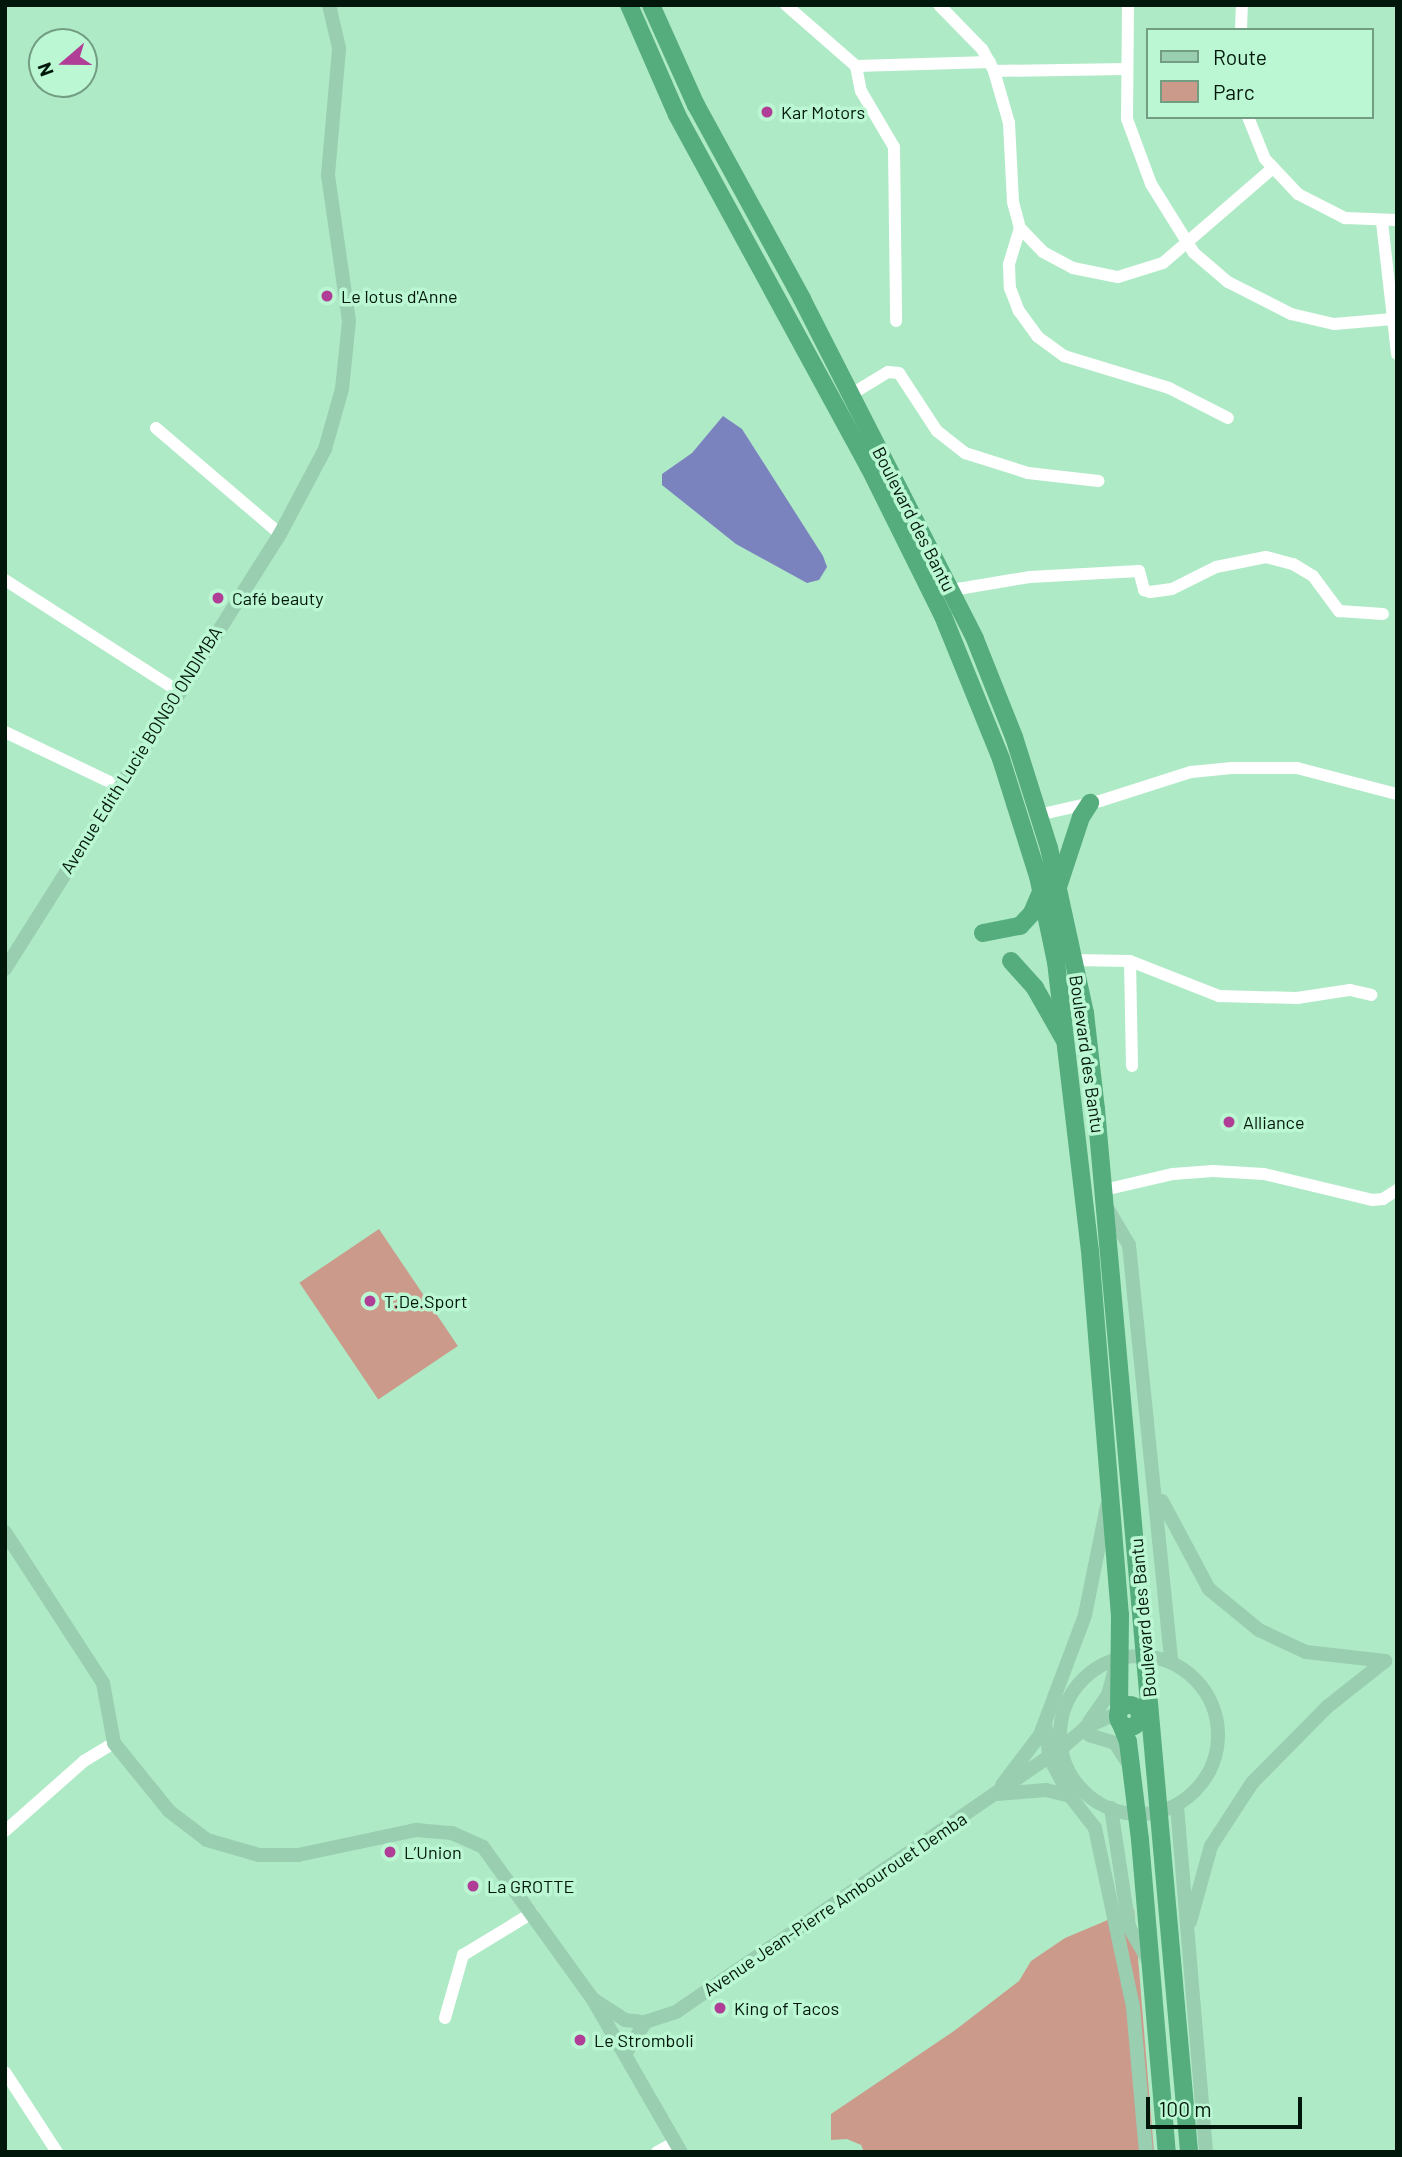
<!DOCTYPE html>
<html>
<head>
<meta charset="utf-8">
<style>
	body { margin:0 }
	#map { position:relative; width:1402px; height:2157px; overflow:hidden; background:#afeac6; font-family:Barlow,sans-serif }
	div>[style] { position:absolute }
	.green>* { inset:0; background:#cb9a8b; transform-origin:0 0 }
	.water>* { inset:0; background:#7b83bf }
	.minor>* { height:12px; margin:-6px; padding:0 6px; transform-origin:6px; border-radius:6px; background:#fff }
	.major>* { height:14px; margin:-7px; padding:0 7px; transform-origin:7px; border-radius:7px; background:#99ceb1 }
	.major>.ring { margin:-7px; padding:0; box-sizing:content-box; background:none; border:14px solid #99ceb1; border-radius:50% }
	.highway>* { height:18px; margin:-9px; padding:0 9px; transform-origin:9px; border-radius:9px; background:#55ad7d }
	.highway>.ring { margin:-9px; padding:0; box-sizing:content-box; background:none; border:18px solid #55ad7d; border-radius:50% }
	.dots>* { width:19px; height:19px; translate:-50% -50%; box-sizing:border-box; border:4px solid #bcf7d3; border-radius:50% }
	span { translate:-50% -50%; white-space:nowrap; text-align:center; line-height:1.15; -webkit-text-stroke:7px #bcf7d3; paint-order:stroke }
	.poi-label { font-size:18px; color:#02170b }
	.left { translate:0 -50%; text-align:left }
	.street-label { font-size:18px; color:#02170b }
	.frame { position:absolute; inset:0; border:7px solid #02170b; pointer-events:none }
	.legend { position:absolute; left:1146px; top:28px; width:228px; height:91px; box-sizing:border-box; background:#bcf7d3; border:2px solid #729d83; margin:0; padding:9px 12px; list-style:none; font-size:21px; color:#02170b }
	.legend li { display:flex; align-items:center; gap:14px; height:35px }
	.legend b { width:35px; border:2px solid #729d83 }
	.north { position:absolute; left:28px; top:28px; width:70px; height:70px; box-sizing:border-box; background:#bcf7d3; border:2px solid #729d83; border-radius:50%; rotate:250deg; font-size:19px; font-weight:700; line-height:28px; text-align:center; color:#02170b }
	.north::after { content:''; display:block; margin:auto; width:24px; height:32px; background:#b03d96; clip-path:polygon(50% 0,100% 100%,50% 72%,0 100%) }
	.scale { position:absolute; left:1146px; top:2097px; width:156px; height:32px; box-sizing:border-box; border:4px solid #02170b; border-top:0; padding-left:9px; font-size:21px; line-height:24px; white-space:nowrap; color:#02170b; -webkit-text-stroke:5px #bcf7d3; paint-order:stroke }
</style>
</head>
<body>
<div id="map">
	<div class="green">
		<div style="left:379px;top:1229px;width:141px;height:96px;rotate:56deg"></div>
		<div style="clip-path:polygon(1134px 1909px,1154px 2152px,864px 2152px,861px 2145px,847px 2139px,831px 2140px,831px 2114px,954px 2031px,1019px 1981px,1031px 1961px,1065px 1938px)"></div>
	</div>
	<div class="water">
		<div style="clip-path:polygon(723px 416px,742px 429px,823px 556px,827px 567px,819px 580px,807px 583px,736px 544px,662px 485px,662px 474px,692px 453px)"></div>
	</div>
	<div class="minor">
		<div style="left:786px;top:5px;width:93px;rotate:41.1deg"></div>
		<div style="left:856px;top:66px;width:134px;rotate:-1.7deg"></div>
		<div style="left:939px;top:5px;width:62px;rotate:45.7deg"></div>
		<div style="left:982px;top:49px;width:25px;rotate:61deg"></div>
		<div style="left:994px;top:71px;width:54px;rotate:73.9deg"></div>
		<div style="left:1009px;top:123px;width:79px;rotate:87.1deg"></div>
		<div style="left:1013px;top:202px;width:27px;rotate:75deg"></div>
		<div style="left:1020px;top:228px;width:33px;rotate:46deg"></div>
		<div style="left:1043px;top:252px;width:34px;rotate:28deg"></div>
		<div style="left:1073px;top:268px;width:46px;rotate:11.3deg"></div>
		<div style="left:1118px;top:277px;width:47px;rotate:-17.3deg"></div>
		<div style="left:1163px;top:263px;width:144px;rotate:-40.8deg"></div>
		<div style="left:1128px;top:5px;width:114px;rotate:90.5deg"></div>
		<div style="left:1127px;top:119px;width:69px;rotate:69.7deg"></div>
		<div style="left:1151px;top:184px;width:81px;rotate:58.1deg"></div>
		<div style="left:1194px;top:253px;width:45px;rotate:40.5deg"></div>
		<div style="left:1228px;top:282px;width:71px;rotate:26.9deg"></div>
		<div style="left:1291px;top:314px;width:44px;rotate:13.1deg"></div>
		<div style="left:1334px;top:324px;width:59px;rotate:-4.8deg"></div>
		<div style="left:1241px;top:30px;width:25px;rotate:-88deg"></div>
		<div style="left:856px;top:66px;width:25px;rotate:79deg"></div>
		<div style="left:861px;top:91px;width:65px;rotate:59.5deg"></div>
		<div style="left:894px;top:147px;width:174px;rotate:89.3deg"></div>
		<div style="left:994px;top:71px;width:133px;rotate:-0.9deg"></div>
		<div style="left:1248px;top:117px;width:45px;rotate:68deg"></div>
		<div style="left:1265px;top:159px;width:48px;rotate:46.7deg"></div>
		<div style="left:1298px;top:194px;width:53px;rotate:27.1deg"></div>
		<div style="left:1345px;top:218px;width:52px;rotate:2.2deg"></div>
		<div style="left:1382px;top:222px;width:133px;rotate:83.5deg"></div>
		<div style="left:1020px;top:228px;width:38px;rotate:107deg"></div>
		<div style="left:1009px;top:264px;width:24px;rotate:88deg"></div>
		<div style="left:1010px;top:288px;width:25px;rotate:69deg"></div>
		<div style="left:1019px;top:311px;width:32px;rotate:54deg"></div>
		<div style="left:1038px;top:337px;width:32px;rotate:36deg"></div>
		<div style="left:1064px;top:356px;width:110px;rotate:16.9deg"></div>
		<div style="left:1169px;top:388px;width:66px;rotate:27deg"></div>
		<div style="left:850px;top:395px;width:44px;rotate:-31.2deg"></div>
		<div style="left:888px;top:372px;width:11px;rotate:5deg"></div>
		<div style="left:899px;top:373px;width:69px;rotate:56.8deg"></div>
		<div style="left:937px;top:431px;width:36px;rotate:38deg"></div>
		<div style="left:965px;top:453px;width:66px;rotate:17.6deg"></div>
		<div style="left:1028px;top:473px;width:71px;rotate:6.4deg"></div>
		<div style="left:156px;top:428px;width:163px;rotate:40.5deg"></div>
		<div style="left:5px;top:580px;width:206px;rotate:32.7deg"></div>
		<div style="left:952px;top:590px;width:79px;rotate:-9.5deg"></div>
		<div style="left:1030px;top:577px;width:109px;rotate:-3.2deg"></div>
		<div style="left:1139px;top:571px;width:20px;rotate:75deg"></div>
		<div style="left:1144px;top:590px;width:6px;rotate:18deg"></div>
		<div style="left:1150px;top:592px;width:22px;rotate:-8deg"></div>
		<div style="left:1172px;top:589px;width:49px;rotate:-26.6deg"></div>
		<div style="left:1216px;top:567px;width:51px;rotate:-11.3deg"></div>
		<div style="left:1266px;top:557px;width:28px;rotate:15deg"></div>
		<div style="left:1293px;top:564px;width:23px;rotate:31deg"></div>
		<div style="left:1313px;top:576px;width:44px;rotate:53.4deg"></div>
		<div style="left:1339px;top:611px;width:44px;rotate:3.9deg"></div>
		<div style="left:5px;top:732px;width:125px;rotate:25.5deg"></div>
		<div style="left:1038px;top:815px;width:64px;rotate:-12.7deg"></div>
		<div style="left:1100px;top:801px;width:96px;rotate:-17.7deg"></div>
		<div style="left:1191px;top:772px;width:41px;rotate:-5.6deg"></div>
		<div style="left:1232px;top:768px;width:65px"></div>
		<div style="left:1297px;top:768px;width:103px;rotate:14.6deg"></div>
		<div style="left:1074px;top:960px;width:56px;rotate:1deg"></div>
		<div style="left:1130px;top:961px;width:96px;rotate:21.5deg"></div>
		<div style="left:1219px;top:996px;width:78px;rotate:1.5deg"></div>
		<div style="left:1297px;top:998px;width:54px;rotate:-8.6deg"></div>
		<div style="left:1350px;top:990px;width:22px;rotate:13deg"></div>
		<div style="left:1130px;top:961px;width:105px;rotate:88.9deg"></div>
		<div style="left:1104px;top:1190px;width:71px;rotate:-13.1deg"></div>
		<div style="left:1173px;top:1174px;width:40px;rotate:-4.3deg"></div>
		<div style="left:1213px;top:1171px;width:51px;rotate:3.4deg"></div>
		<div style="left:1264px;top:1174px;width:111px;rotate:13.5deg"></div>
		<div style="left:1372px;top:1200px;width:11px;rotate:-5deg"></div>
		<div style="left:1383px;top:1199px;width:17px;rotate:-33deg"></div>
		<div style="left:5px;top:1831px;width:106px;rotate:-41.5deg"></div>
		<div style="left:84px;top:1761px;width:35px;rotate:-31deg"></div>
		<div style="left:445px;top:2018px;width:66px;rotate:-74.1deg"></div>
		<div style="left:463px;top:1955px;width:81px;rotate:-31.3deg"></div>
		<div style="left:5px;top:2072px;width:95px;rotate:57deg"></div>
		<div style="left:657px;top:2152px;width:21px;rotate:-28deg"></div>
	</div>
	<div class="major">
		<div style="left:5px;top:969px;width:515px;rotate:-57.7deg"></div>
		<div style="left:280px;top:534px;width:96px;rotate:-62.1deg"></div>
		<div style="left:325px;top:449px;width:62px;rotate:-74.2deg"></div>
		<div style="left:342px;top:389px;width:68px;rotate:-84.1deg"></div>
		<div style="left:349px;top:321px;width:148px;rotate:-98.2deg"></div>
		<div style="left:328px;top:175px;width:127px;rotate:-85deg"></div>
		<div style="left:339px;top:48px;width:44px;rotate:-103.1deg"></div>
		<div style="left:1106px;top:1206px;width:45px;rotate:59.5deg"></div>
		<div style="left:1129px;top:1245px;width:418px;rotate:84.2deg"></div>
		<div style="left:1162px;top:1501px;width:100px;rotate:61.9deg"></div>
		<div style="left:1209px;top:1589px;width:65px;rotate:39.4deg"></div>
		<div style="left:1259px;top:1630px;width:52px;rotate:25.1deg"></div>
		<div style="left:1306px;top:1652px;width:80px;rotate:6.5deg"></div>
		<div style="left:5px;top:1532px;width:180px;rotate:57deg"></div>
		<div style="left:103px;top:1683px;width:61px;rotate:79.6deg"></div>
		<div style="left:114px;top:1743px;width:87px;rotate:51deg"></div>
		<div style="left:169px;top:1811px;width:48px;rotate:37.3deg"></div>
		<div style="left:207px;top:1840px;width:54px;rotate:16.1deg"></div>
		<div style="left:259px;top:1855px;width:39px"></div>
		<div style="left:298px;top:1855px;width:121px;rotate:-12deg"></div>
		<div style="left:416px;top:1830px;width:36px;rotate:5deg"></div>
		<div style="left:452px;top:1833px;width:34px;rotate:24deg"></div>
		<div style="left:483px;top:1847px;width:186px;rotate:54.2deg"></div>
		<div style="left:592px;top:1998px;width:178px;rotate:60deg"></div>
		<div class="ring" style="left:1060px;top:1656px;width:144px;height:144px"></div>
		<div style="left:1045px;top:1722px;width:35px;rotate:83deg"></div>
		<div style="left:1049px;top:1757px;width:44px;rotate:61.7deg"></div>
		<div style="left:1089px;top:1722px;width:33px;rotate:-55deg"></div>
		<div style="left:1108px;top:1695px;width:24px;rotate:-75deg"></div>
		<div style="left:1089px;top:1735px;width:27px;rotate:17deg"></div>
		<div style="left:1115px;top:1743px;width:27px;rotate:57deg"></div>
		<div style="left:1002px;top:1785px;width:63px;rotate:-52.8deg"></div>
		<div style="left:1040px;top:1735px;width:128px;rotate:-69.4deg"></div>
		<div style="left:1085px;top:1615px;width:111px;rotate:-78.6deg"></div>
		<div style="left:997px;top:1794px;width:49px;rotate:-4.7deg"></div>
		<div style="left:1046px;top:1790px;width:25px;rotate:14deg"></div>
		<div style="left:1070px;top:1796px;width:41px;rotate:52deg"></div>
		<div style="left:1095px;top:1828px;width:183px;rotate:78deg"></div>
		<div style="left:1133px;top:2007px;width:146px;rotate:84.9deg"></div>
		<div style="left:1177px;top:1806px;width:347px;rotate:85.2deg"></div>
		<div style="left:1111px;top:1808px;width:120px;rotate:81.4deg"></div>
		<div style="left:1129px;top:1927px;width:39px;rotate:60deg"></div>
		<div style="left:1190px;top:1922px;width:79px;rotate:-74.6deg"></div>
		<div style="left:1211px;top:1846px;width:75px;rotate:-56.9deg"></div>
		<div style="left:1252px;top:1783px;width:107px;rotate:-45.4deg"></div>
		<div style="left:1327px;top:1707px;width:74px;rotate:-38.4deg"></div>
		<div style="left:596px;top:2001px;width:35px;rotate:33deg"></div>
		<div style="left:625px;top:2020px;width:20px;rotate:6deg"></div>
		<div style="left:645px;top:2022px;width:33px;rotate:-18deg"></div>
		<div style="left:676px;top:2012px;width:468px;rotate:-34.4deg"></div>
		<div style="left:1062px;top:1748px;width:32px;rotate:-41deg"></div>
		<div style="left:1086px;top:1727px;width:36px;rotate:-24deg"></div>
		<div style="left:626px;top:2053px;width:36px;rotate:-58deg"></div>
	</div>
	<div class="highway">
		<div style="left:629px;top:5px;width:120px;rotate:66.4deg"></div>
		<div style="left:677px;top:115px;width:401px;rotate:61.4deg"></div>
		<div style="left:869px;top:467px;width:166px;rotate:63.6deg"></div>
		<div style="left:943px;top:616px;width:154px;rotate:67.9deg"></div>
		<div style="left:1001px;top:759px;width:123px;rotate:72.5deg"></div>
		<div style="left:1038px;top:876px;width:88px;rotate:78.2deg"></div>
		<div style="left:1056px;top:962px;width:291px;rotate:83.3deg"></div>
		<div style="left:1090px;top:1251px;width:365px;rotate:85.3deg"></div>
		<div style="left:1120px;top:1615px;width:97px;rotate:90.6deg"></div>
		<div style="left:651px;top:5px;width:110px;rotate:65.8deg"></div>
		<div style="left:696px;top:105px;width:221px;rotate:61.3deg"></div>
		<div style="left:802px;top:299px;width:381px;rotate:63deg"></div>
		<div style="left:975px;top:639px;width:105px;rotate:68.3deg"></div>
		<div style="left:1014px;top:737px;width:116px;rotate:72.5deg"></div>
		<div style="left:1049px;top:848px;width:169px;rotate:77.7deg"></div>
		<div style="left:1085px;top:1013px;width:97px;rotate:83.5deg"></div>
		<div style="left:1096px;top:1109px;width:1047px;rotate:84.9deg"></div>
		<div style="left:1058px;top:887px;width:74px;rotate:-71.8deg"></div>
		<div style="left:1081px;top:817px;width:17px;rotate:-57deg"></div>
		<div style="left:983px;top:933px;width:38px;rotate:-11deg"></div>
		<div style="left:1020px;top:926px;width:18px;rotate:-47deg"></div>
		<div style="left:1032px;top:913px;width:25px;rotate:-67deg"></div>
		<div style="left:1011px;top:961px;width:36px;rotate:48deg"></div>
		<div style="left:1035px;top:988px;width:59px;rotate:60.4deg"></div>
		<div class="ring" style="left:1118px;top:1705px;width:4px;height:4px"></div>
		<div style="left:1120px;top:1722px;width:22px;rotate:68deg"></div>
		<div style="left:1128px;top:1742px;width:99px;rotate:83deg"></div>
		<div style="left:1140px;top:1840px;width:313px;rotate:85.1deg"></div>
	</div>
	<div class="dots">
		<div style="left:767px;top:112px;background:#b03d96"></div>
		<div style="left:327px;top:296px;background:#b03d96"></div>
		<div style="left:218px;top:598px;background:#b03d96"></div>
		<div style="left:1229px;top:1122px;background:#b03d96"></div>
		<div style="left:370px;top:1301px;background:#b03d96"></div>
		<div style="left:390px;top:1852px;background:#b03d96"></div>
		<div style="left:473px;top:1886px;background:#b03d96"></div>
		<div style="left:720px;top:2008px;background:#b03d96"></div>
		<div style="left:580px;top:2040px;background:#b03d96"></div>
	</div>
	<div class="poi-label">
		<span class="left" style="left:781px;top:112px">Kar Motors</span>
		<span class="left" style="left:341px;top:296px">Le lotus d'Anne</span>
		<span class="left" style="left:232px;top:598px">Café beauty</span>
		<span class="left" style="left:1243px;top:1122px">Alliance</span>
		<span class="left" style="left:384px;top:1301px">T.De.Sport</span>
		<span class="left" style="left:404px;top:1852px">L’Union</span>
		<span class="left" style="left:487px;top:1886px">La GROTTE</span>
		<span class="left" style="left:734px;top:2008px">King of Tacos</span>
		<span class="left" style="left:594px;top:2040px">Le Stromboli</span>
	</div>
	<div class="street-label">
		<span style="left:914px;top:519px;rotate:63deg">Boulevard des Bantu</span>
		<span style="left:141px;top:750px;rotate:-58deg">Avenue Edith Lucie BONGO ONDIMBA</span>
		<span style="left:1087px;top:1054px;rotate:82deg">Boulevard des Bantu</span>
		<span style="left:1143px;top:1618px;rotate:-95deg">Boulevard des Bantu</span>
		<span style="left:835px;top:1904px;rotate:-34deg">Avenue Jean-Pierre Ambourouet Demba</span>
	</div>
	<div class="frame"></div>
	<ul class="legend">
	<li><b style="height:9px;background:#99ceb1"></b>Route</li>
	<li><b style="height:19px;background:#cb9a8b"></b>Parc</li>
	</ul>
	<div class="north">N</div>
	<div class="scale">100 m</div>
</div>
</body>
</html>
